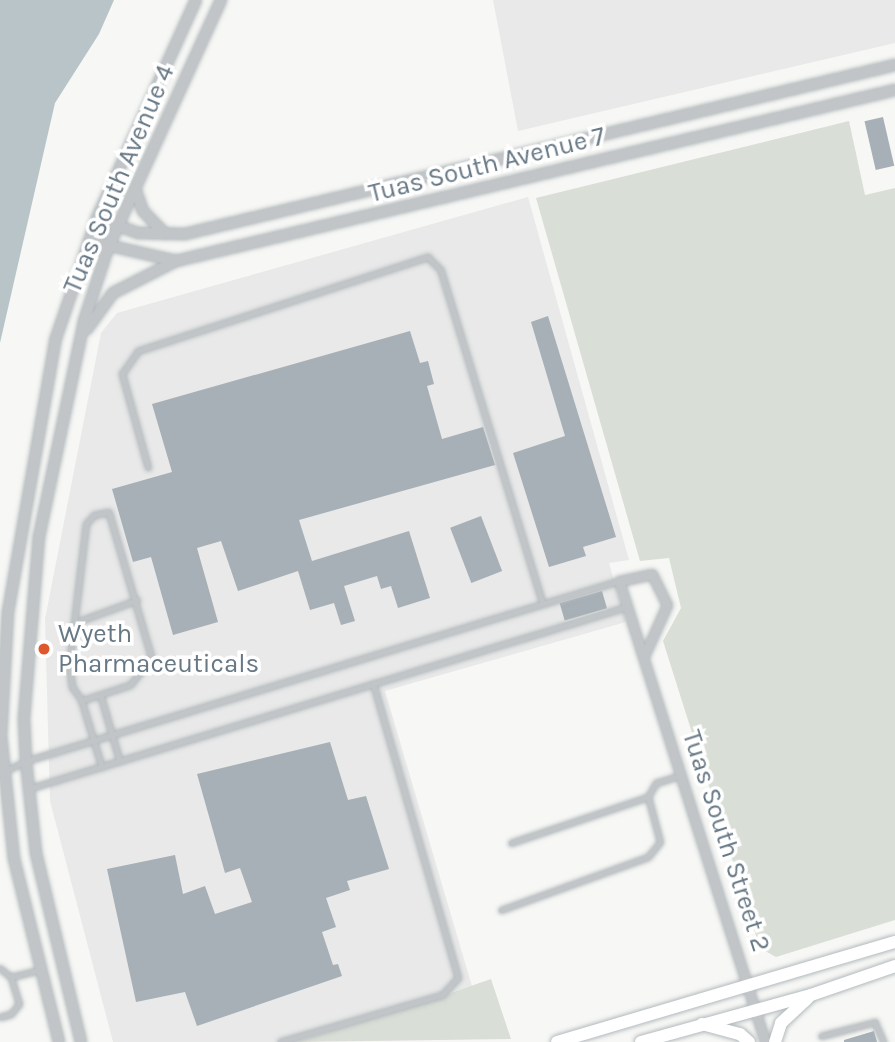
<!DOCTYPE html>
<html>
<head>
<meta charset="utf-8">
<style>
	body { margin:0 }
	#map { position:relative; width:895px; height:1042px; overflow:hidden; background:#f7f8f5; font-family:Karla,sans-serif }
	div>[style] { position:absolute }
	.built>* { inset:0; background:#e8e9e8 }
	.green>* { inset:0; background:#d9ded6 }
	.water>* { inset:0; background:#b9c4c9 }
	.building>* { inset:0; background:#a7b0b6; transform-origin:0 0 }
	.roads { filter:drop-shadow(0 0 2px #b3b9bd) drop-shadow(0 0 2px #b3b9bd) }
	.service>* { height:4.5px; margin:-2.25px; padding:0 2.25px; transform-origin:2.25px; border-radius:2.25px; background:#c1c5c8 }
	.minor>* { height:9px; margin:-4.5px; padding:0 4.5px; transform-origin:4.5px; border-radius:4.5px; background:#c1c5c8 }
	.tertiary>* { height:10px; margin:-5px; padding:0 5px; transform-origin:5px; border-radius:5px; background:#c1c5c8 }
	.secondary>* { height:12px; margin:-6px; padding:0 6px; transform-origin:6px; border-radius:6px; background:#fff }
	.dots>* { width:19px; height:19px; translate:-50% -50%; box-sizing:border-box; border:4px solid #fff; border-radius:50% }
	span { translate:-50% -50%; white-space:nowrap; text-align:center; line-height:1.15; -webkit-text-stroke:7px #fff; paint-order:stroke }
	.street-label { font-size:26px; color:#677885 }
	.poi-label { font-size:26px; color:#677885 }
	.left { translate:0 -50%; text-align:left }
</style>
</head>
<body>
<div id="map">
	<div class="built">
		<div style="clip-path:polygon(493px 0,895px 0,895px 43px,518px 131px)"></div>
		<div style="clip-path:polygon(528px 197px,629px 560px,609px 563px,626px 622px,385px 691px,472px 986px,296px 1042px,113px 1042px,50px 801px,45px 619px,101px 333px,117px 313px)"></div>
	</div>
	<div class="green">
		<div style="clip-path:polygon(849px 121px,865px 195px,895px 188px,895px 920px,776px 957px,760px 948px,663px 641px,681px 608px,669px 558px,640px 561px,536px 198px)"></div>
		<div style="clip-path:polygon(491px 979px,511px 1039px,296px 1042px,445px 995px)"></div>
	</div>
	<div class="water">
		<div style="clip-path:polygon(0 0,114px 0,99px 34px,55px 103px,0 343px)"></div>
	</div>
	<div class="building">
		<div style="left:883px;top:117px;width:50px;height:19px;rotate:77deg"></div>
		<div style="clip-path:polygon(548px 316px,616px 537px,583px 547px,586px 556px,549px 567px,513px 453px,565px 436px,531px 322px)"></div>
		<div style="clip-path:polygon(410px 331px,420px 363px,428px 361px,434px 384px,427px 386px,442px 439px,483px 427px,495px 465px,299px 520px,312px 561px,409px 531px,430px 598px,398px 608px,391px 586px,381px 589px,377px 576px,344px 586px,355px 621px,341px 625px,334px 603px,310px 610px,298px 571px,238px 591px,221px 541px,197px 548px,218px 622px,173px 635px,151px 557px,133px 562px,112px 489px,172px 472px,152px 404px)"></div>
		<div style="left:481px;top:516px;width:59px;height:33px;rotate:69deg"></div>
		<div style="left:602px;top:591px;width:18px;height:44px;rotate:74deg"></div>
		<div style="clip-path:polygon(330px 742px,348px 800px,366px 796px,389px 869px,347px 881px,350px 890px,326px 898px,336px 927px,322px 932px,333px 965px,338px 964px,342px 976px,197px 1026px,185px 992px,136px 1002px,107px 869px,175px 855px,183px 894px,205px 886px,215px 914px,252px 902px,240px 868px,225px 873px,197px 774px)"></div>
		<div style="clip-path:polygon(874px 1031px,877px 1042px,844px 1042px,844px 1040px)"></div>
	</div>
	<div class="roads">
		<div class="service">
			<div style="left:148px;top:468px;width:98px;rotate:-105.5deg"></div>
			<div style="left:122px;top:374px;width:28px;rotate:-55deg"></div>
			<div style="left:138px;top:351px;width:305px;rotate:-18deg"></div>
			<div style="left:428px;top:257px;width:18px;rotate:45deg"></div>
			<div style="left:441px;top:270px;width:349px;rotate:73deg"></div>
			<div style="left:109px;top:512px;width:152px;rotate:73.6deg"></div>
			<div style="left:152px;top:658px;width:34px;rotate:128deg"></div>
			<div style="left:131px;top:685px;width:52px;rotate:161.9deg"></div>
			<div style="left:82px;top:701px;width:17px;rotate:-126deg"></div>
			<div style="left:72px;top:687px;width:21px;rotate:-98deg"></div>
			<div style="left:69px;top:666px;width:143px;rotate:-83.2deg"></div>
			<div style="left:86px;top:524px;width:12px;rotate:-48deg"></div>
			<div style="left:94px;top:515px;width:15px;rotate:-11deg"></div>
			<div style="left:74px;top:623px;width:67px;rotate:-20.1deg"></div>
			<div style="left:101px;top:696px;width:68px;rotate:73.7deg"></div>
			<div style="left:82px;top:701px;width:69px;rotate:73.1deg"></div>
			<div style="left:5px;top:771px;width:23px;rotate:-25deg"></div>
			<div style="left:26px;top:761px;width:619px;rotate:-16.91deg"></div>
			<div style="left:31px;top:788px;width:622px;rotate:-16.92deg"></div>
			<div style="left:511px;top:843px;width:145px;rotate:-18.6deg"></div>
			<div style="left:501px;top:910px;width:156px;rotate:-19.8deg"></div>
			<div style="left:648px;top:857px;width:19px;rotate:-51deg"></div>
			<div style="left:660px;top:842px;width:47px;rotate:-104.9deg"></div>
			<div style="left:648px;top:797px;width:16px;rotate:-60deg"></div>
			<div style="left:656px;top:783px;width:27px;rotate:-17deg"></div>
			<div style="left:0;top:968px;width:14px;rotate:39deg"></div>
			<div style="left:11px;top:977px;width:29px;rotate:-14deg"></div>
			<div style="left:0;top:1017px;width:11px;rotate:-15deg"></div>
			<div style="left:11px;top:1014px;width:13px;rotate:-51deg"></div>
			<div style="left:19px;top:1004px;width:28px;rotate:-107deg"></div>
			<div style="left:821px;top:1036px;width:56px;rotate:-14.5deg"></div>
			<div style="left:875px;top:1022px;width:22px;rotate:66deg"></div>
			<div style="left:280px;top:1042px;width:169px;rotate:-16.2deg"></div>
			<div style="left:442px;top:995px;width:23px;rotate:-47deg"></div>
			<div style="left:458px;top:978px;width:306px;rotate:-106.1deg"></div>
		</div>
		<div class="minor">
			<div style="left:645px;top:654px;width:54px;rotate:-65.8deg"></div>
			<div style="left:667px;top:605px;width:34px;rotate:-116deg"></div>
			<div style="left:652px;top:574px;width:34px;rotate:168deg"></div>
			<div style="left:619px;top:581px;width:484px;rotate:72.4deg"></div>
		</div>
		<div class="tertiary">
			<div style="left:136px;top:191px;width:21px;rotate:71deg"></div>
			<div style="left:143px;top:211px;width:32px;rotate:46deg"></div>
			<div style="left:97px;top:218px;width:44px;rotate:20.1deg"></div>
			<div style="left:138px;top:233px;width:47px;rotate:1.2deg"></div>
			<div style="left:185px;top:234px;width:730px;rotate:-13.39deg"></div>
			<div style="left:89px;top:241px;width:89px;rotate:12.9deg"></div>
			<div style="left:176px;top:261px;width:739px;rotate:-13.38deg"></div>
			<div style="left:87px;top:329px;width:44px;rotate:-54.2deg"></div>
			<div style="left:113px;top:293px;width:71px;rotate:-26.9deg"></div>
			<div style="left:59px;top:1042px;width:188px;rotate:-103.8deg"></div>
			<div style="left:14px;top:859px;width:124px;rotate:-96deg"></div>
			<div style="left:1px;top:736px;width:124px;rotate:-86.8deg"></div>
			<div style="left:8px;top:612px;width:278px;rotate:-80.1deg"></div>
			<div style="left:56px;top:338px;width:127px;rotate:-71.1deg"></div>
			<div style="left:97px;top:218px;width:239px;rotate:-65.6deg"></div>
			<div style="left:81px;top:1042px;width:194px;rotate:-103.4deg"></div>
			<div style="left:36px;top:853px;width:93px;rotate:-96.2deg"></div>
			<div style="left:26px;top:761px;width:43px;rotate:-92.7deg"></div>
			<div style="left:24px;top:718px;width:182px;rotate:-85.3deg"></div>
			<div style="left:39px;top:537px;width:221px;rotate:-78.2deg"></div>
			<div style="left:84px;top:321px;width:77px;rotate:-71.8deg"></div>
			<div style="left:108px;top:248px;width:273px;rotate:-65.5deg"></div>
		</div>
		<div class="secondary">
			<div style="left:702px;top:1024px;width:39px;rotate:15deg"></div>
			<div style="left:740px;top:1034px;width:12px;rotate:42deg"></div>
			<div style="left:557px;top:1042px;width:352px;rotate:-16.5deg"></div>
			<div style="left:641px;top:1042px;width:176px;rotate:-15.5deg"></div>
			<div style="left:811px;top:995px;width:89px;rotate:-19deg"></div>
			<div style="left:775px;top:1042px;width:20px;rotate:-72deg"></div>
			<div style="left:781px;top:1023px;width:37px;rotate:-43deg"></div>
		</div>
	</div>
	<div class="dots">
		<div style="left:44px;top:649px;background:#df582d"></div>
	</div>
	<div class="street-label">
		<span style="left:487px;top:165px;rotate:-14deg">Tuas South Avenue 7</span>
		<span style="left:119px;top:179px;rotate:-67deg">Tuas South Avenue 4</span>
		<span style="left:726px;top:841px;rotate:72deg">Tuas South Street 2</span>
	</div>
	<div class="poi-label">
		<span class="left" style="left:58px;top:649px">Wyeth<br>Pharmaceuticals</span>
	</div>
</div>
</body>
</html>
